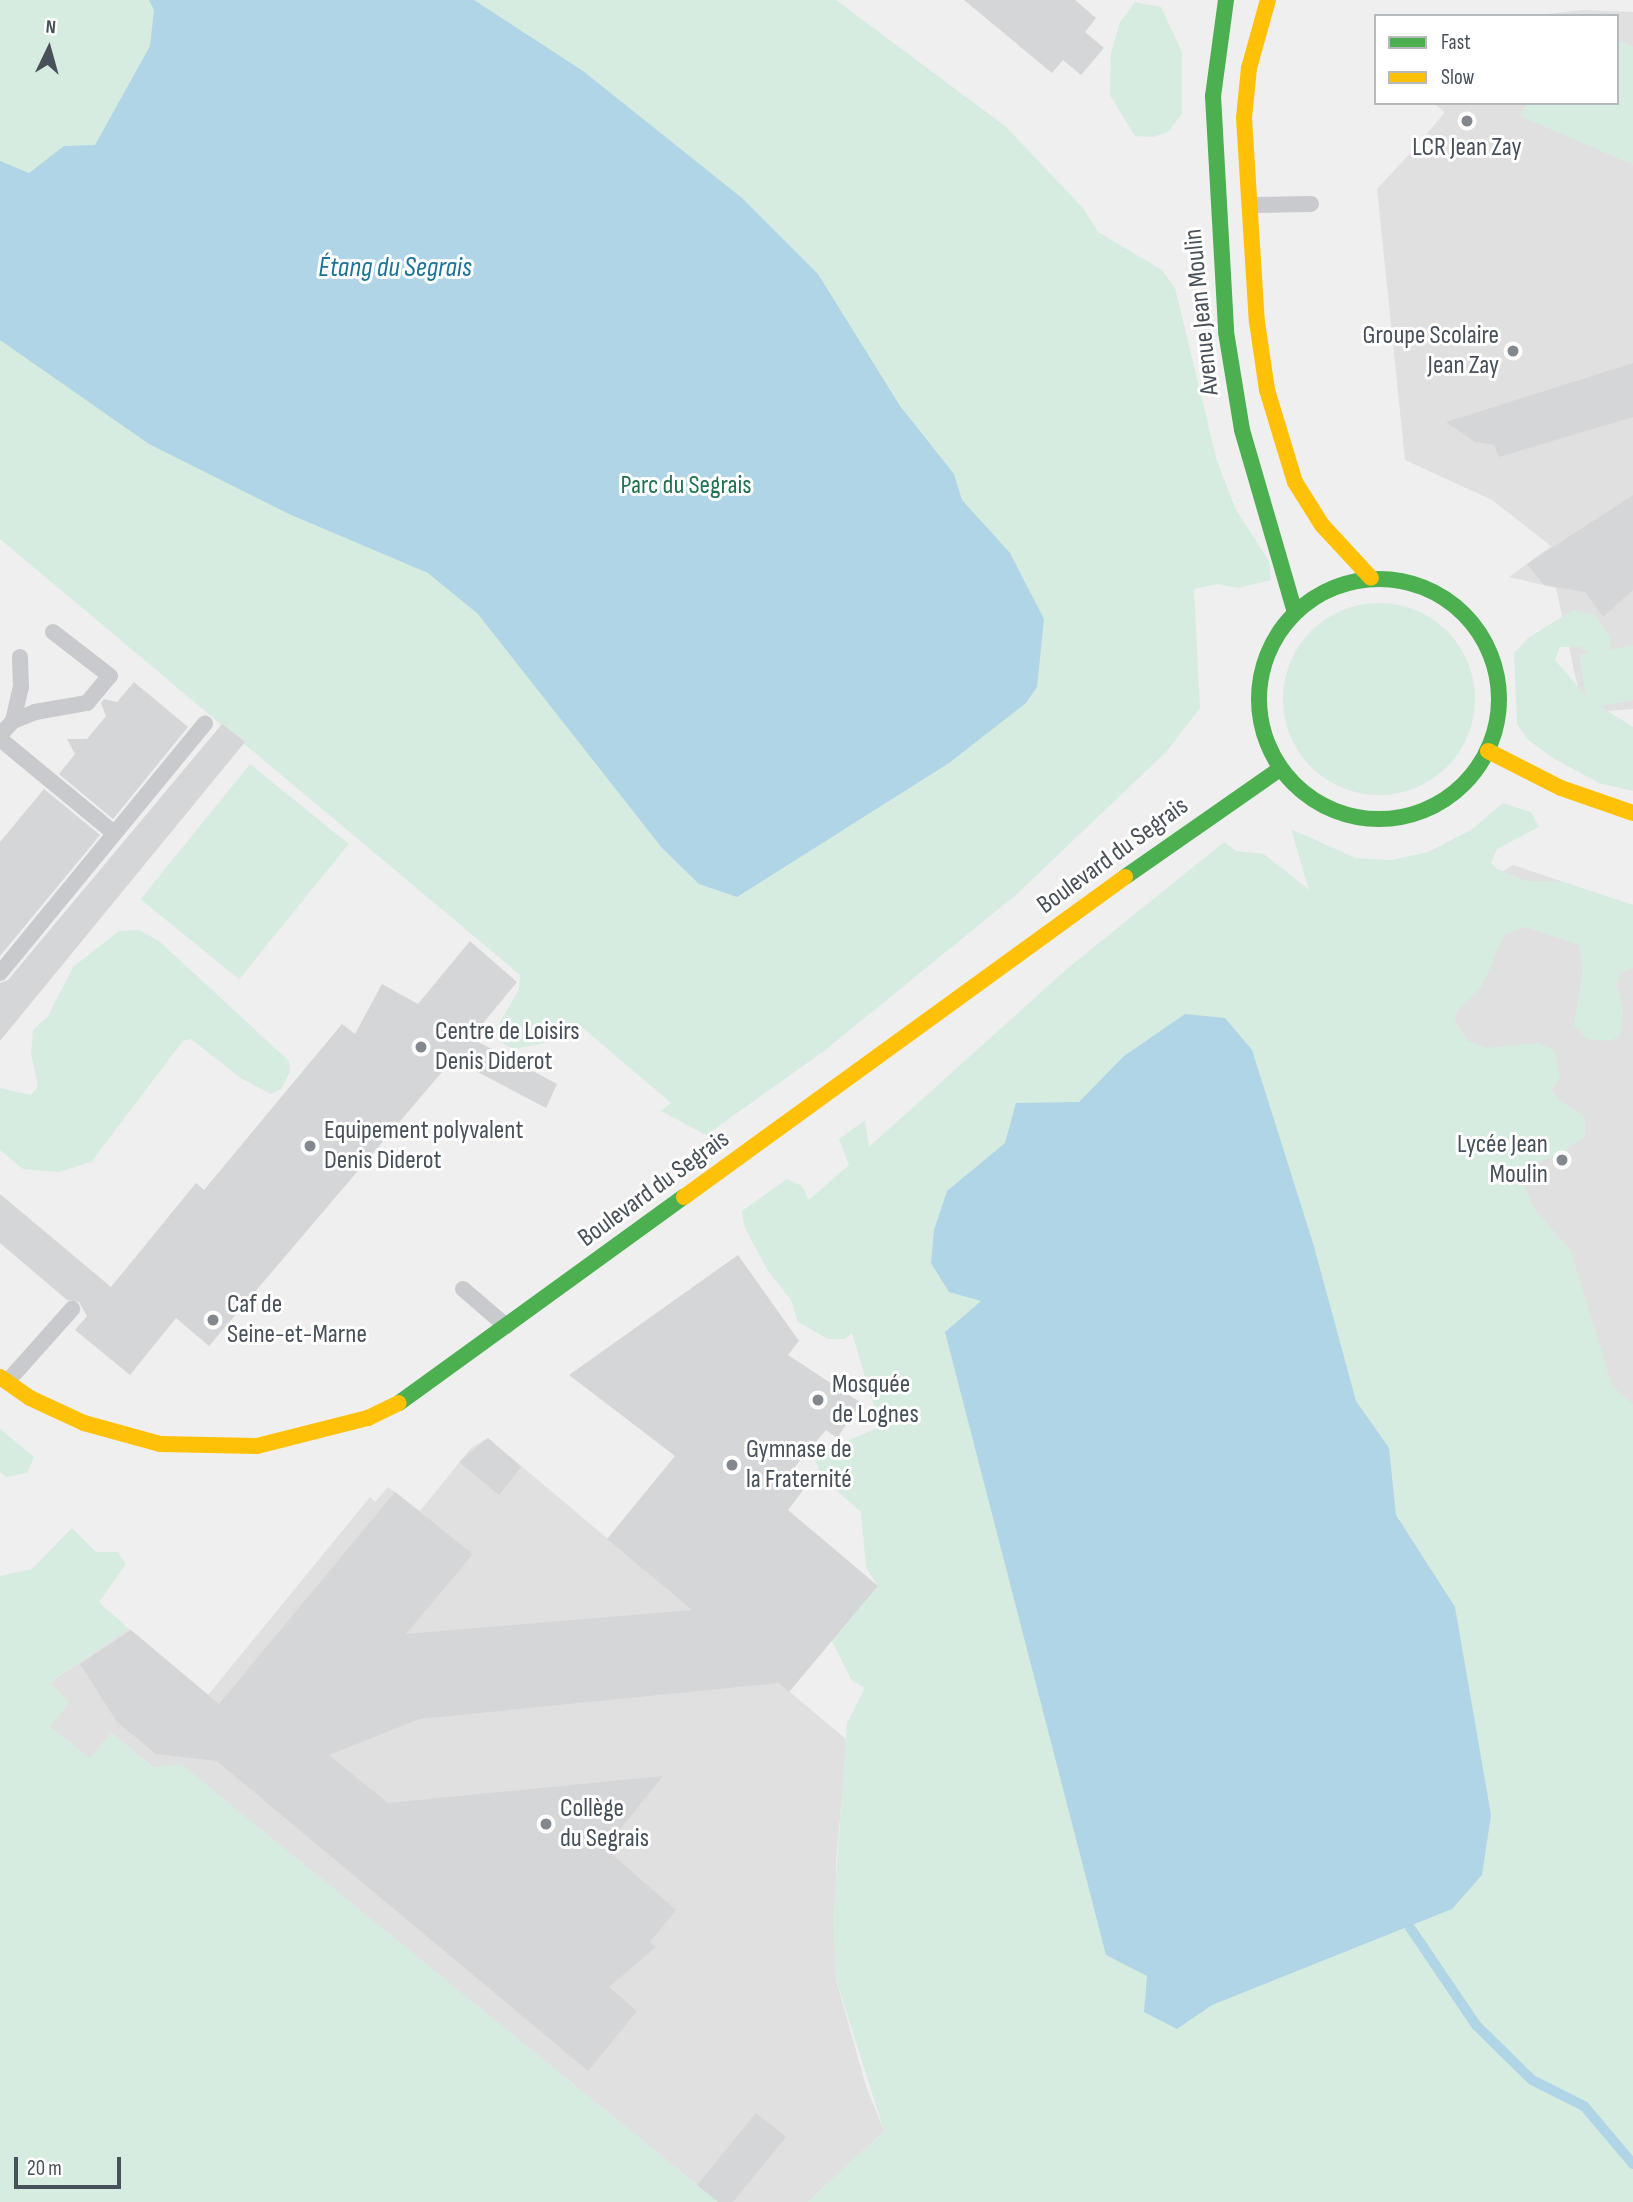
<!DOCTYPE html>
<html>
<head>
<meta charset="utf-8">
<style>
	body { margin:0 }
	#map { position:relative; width:1633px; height:2202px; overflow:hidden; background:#efefef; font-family:"Sofia Sans Condensed",sans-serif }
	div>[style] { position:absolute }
	.education>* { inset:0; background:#e1e0e0 }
	.green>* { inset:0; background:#d6ece0; transform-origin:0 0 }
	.round { border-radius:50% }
	.water>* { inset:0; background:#afd5e6 }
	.stream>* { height:10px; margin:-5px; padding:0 5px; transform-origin:5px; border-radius:5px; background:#afd5e6 }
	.building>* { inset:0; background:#d5d6d8 }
	.lane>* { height:16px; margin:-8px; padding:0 8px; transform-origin:8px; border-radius:8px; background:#c9cacd }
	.fast>* { height:16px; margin:-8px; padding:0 8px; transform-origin:8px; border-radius:8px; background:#4caf50 }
	.fast>.ring { margin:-8px; padding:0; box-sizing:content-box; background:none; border:16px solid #4caf50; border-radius:50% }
	.slow>* { height:16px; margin:-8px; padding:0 8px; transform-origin:8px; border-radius:8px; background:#ffc107 }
	.dots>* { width:19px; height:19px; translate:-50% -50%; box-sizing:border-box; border:4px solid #fff; border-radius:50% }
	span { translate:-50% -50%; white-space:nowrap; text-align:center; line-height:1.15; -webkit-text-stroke:6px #fff; paint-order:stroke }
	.poi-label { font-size:26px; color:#485059 }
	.right { translate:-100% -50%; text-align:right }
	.left { translate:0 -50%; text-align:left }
	.street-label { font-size:26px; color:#485059 }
	.park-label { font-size:26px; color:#217251 }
	.water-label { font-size:28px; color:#1c7398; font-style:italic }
	.legend { position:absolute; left:1374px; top:14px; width:245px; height:91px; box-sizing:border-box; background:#fff; border:2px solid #b6b9bd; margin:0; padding:9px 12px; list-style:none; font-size:21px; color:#485059 }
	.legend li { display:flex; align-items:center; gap:14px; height:35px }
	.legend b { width:35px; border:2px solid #b6b9bd }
	.north { position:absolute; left:14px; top:14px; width:70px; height:70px; -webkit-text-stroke:5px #fff; paint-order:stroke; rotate:5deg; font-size:19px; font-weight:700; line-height:28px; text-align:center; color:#485059 }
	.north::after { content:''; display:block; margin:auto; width:24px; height:32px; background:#485059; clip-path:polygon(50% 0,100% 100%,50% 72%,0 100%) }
	.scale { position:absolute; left:14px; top:2157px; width:107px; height:32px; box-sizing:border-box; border:4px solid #485059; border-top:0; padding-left:9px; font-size:21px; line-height:24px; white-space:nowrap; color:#485059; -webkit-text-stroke:5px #fff; paint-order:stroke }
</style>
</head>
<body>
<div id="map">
	<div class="education">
		<div style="clip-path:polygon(1583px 10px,1633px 12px,1633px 709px,1607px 711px,1583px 711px,1556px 588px,1509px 577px,1551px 546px,1492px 500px,1405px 460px,1377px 189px,1415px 148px,1422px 154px,1433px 141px,1426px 135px,1445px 112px,1433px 103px,1617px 103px,1617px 16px,1529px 16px)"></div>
		<div style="clip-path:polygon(1513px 865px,1633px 905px,1633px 1465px,1396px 940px)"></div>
		<div style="clip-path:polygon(488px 1438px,847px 1740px,836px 1862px,835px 1976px,866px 2086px,884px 2131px,808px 2202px,718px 2202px,282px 1847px,153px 1767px,111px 1733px,90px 1759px,50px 1727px,49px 1683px,129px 1629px,208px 1695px,370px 1497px,375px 1502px,388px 1487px,420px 1511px,471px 1448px)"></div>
	</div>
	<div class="green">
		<div style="clip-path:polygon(0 0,836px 0,1005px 126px,1083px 208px,1098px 232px,1162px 270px,1175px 288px,1217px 461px,1236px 510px,1269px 561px,1271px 580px,1238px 588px,1218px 584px,1194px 589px,1200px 708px,1166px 752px,1017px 894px,824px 1051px,706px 1135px,661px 1111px,671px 1103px,577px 1023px,550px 1042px,514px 1049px,500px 1042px,496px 1029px,519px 989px,520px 975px,0 539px)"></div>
		<div style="clip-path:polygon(1135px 2px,1161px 7px,1182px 52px,1182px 114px,1168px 132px,1153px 137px,1135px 136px,1110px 95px,1111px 53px,1120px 22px)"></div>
		<div style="clip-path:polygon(1617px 40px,1633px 47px,1633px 165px,1520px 116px,1526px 103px,1617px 103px)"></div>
		<div class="round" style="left:1283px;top:603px;width:192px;height:192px"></div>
		<div style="clip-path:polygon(evenodd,1573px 610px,1595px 615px,1610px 636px,1610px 650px,1633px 645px,1633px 700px,1600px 706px,1633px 727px,1633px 791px,1599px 783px,1553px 758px,1528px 740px,1517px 724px,1514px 653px,1528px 638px,1573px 610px,1560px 647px,1581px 647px,1588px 653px,1579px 655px,1586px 696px,1555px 660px,1560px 647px)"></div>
		<div style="left:250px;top:764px;width:127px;height:174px;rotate:39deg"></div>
		<div style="clip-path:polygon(1503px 803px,1531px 812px,1539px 827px,1497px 849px,1491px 863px,1497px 869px,1526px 881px,1563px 882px,1633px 905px,1633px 968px,1620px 973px,1617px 985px,1623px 1010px,1621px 1035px,1610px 1041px,1588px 1039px,1574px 1025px,1583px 969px,1579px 945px,1526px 927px,1504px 935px,1482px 986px,1458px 1010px,1455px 1022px,1468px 1041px,1486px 1048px,1538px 1043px,1555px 1051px,1560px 1078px,1552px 1090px,1560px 1101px,1585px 1117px,1585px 1137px,1558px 1155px,1525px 1167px,1524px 1184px,1533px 1207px,1571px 1251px,1612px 1386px,1633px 1404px,1633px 2202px,808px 2202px,884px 2131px,835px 1976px,833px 1919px,847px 1723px,865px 1688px,852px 1681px,832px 1641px,878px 1586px,866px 1567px,861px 1512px,822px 1478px,816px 1462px,820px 1452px,880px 1427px,852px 1333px,845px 1339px,828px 1339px,798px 1322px,791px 1300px,768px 1271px,744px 1226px,742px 1211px,787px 1179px,802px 1186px,809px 1200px,849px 1165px,839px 1139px,865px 1120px,869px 1147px,1068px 968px,1224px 842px,1236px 851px,1264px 854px,1309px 890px,1291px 829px,1356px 858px,1392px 860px,1428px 852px,1471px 830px)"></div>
		<div style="clip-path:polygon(139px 930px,159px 941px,289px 1061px,290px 1072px,281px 1089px,271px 1094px,242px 1079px,191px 1039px,183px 1041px,91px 1162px,59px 1172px,23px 1169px,0 1150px,0 1088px,31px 1095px,38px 1086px,31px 1054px,33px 1030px,48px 1016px,73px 967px,119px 931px)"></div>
		<div style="clip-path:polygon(0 1429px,34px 1457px,27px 1473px,6px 1477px,0 1472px)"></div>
		<div style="clip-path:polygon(72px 1528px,96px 1552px,118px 1552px,126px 1564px,99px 1602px,129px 1629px,50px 1682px,69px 1703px,50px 1727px,90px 1758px,111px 1733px,153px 1767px,181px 1764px,718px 2202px,0 2202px,0 1576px,32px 1569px)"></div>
	</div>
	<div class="water">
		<div style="clip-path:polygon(149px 0,474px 0,583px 71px,742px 198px,818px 274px,900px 406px,954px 474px,962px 500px,1010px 553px,1044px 619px,1037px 687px,1026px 703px,949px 763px,737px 897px,699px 884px,662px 848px,478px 614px,428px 573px,289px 514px,149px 444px,0 340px,0 161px,29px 173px,64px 146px,95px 145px,150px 46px,154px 10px)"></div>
		<div style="clip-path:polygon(1185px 1014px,1225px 1018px,1252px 1050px,1313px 1243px,1356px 1401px,1389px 1448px,1396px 1515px,1455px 1607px,1491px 1815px,1482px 1875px,1452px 1909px,1212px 2005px,1177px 2029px,1144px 2012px,1147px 1976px,1106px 1955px,945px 1332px,981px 1301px,949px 1292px,931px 1263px,934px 1230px,947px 1191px,1005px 1143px,1016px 1103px,1079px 1102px,1124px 1056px)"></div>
	</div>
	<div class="stream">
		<div style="left:1409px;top:1926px;width:120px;rotate:55.9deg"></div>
		<div style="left:1476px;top:2025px;width:78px;rotate:44.5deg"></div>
		<div style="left:1532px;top:2080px;width:58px;rotate:26.6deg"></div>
		<div style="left:1584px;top:2106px;width:76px;rotate:49.8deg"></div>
	</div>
	<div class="building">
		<div style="clip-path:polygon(964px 0,1075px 0,1096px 18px,1085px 32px,1104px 48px,1081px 75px,1063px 60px,1052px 73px)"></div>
		<div style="clip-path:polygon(1633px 363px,1633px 417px,1499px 457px,1494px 445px,1475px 442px,1446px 422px)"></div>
		<div style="clip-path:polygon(1633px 495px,1633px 590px,1603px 617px,1585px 592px,1544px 585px,1527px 564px)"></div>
		<div style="clip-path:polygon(134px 682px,188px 727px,113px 819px,59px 774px,75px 754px,67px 739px,87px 739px,106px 716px,101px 703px,104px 699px,117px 702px)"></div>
		<div style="clip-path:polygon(222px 724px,245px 742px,0 1041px,0 983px,8px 980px)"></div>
		<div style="clip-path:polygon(44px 789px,100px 835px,0 956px,0 842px)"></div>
		<div style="clip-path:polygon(470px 941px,517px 982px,471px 1038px,557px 1084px,546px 1108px,453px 1059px,209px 1346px,176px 1318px,130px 1375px,75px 1330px,87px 1316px,79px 1302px,67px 1300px,0 1243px,0 1194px,111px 1287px,196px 1183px,204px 1190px,342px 1024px,355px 1034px,382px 984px,418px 1004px)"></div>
		<div style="clip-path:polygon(738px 1255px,799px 1341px,788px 1355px,861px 1403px,837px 1438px,826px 1430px,788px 1475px,804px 1489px,788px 1510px,878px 1586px,789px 1692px,779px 1683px,419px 1719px,329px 1755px,388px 1803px,663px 1776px,605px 1848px,676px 1910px,650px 1942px,656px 1947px,609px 1987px,637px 2011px,588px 2071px,217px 1761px,156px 1754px,117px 1722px,80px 1664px,131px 1630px,219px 1704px,395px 1492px,473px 1554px,406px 1634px,692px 1610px,607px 1539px,675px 1456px,569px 1375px)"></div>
		<div style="clip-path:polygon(488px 1438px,521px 1467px,499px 1495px,459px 1462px)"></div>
		<div style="clip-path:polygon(756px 2113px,786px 2137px,733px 2202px,718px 2202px,697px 2185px)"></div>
	</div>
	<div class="lane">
		<div style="left:1250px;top:205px;width:61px;rotate:-0.9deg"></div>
		<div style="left:13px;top:721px;width:35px;rotate:-77deg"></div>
		<div style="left:21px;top:687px;width:30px;rotate:-92deg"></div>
		<div style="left:0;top:735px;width:19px;rotate:-47deg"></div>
		<div style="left:13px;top:721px;width:24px;rotate:-22deg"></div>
		<div style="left:35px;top:712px;width:53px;rotate:-9.8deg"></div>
		<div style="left:87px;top:703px;width:35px;rotate:-50deg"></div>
		<div style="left:110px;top:676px;width:72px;rotate:-142.3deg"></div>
		<div style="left:0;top:739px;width:148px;rotate:39.5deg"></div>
		<div style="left:0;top:973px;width:323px;rotate:-50.6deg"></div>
		<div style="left:463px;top:1289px;width:57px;rotate:40.7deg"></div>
		<div style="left:7px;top:1382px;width:98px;rotate:-48.3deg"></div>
	</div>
	<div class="fast">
		<div style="left:1226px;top:0;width:97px;rotate:97.7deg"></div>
		<div style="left:1213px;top:96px;width:236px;rotate:86.8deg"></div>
		<div style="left:1226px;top:332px;width:99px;rotate:80.7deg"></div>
		<div style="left:1242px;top:430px;width:190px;rotate:73.8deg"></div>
		<div class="ring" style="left:1259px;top:579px;width:224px;height:224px"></div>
		<div style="left:1125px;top:877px;width:189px;rotate:-34.9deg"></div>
		<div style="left:399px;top:1403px;width:352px;rotate:-35.9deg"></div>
	</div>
	<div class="slow">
		<div style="left:1268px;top:0;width:71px;rotate:105.6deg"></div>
		<div style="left:1249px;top:68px;width:50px;rotate:95.7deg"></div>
		<div style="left:1244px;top:118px;width:204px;rotate:86.4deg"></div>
		<div style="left:1257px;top:322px;width:69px;rotate:81.6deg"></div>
		<div style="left:1267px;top:390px;width:96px;rotate:73.1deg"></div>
		<div style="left:1295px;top:482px;width:51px;rotate:57.9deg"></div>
		<div style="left:1322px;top:525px;width:72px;rotate:47.2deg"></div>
		<div style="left:1488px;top:751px;width:82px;rotate:26.9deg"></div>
		<div style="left:1561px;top:788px;width:76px;rotate:19.1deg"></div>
		<div style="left:684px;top:1197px;width:545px;rotate:-35.97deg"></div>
		<div style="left:0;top:1377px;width:37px;rotate:35deg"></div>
		<div style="left:30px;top:1398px;width:60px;rotate:24.8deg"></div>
		<div style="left:84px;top:1423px;width:79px;rotate:15.4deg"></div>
		<div style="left:160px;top:1444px;width:97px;rotate:1.2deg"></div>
		<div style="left:257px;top:1446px;width:114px;rotate:-14.2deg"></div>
		<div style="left:368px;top:1418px;width:34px;rotate:-26deg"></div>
	</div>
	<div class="dots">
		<div style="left:1467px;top:121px;background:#82888e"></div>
		<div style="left:1513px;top:351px;background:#82888e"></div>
		<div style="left:421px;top:1047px;background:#82888e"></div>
		<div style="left:310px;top:1146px;background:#82888e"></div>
		<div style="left:1562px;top:1160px;background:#82888e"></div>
		<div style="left:213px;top:1320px;background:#82888e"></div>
		<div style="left:818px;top:1400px;background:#82888e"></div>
		<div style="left:732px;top:1465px;background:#82888e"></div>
		<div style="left:546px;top:1824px;background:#82888e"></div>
	</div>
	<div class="poi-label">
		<span style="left:1467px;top:148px">LCR Jean Zay</span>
		<span class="right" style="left:1499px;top:351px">Groupe Scolaire<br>Jean Zay</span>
		<span class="left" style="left:435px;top:1047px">Centre de Loisirs<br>Denis Diderot</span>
		<span class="left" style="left:324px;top:1146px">Equipement polyvalent<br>Denis Diderot</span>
		<span class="right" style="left:1548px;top:1160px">Lycée Jean<br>Moulin</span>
		<span class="left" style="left:227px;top:1320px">Caf de<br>Seine-et-Marne</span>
		<span class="left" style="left:832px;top:1400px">Mosquée<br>de Lognes</span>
		<span class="left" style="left:746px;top:1465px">Gymnase de<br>la Fraternité</span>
		<span class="left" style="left:560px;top:1824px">Collège<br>du Segrais</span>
	</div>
	<div class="street-label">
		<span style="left:1202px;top:312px;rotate:-96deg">Avenue Jean Moulin</span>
		<span style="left:1113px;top:856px;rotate:-36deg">Boulevard du Segrais</span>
		<span style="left:654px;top:1189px;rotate:-36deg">Boulevard du Segrais</span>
	</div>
	<div class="park-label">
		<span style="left:686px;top:486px">Parc du Segrais</span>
	</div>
	<div class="water-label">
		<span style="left:395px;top:268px">Étang du Segrais</span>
	</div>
	<ul class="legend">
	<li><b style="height:9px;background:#4caf50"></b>Fast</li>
	<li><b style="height:9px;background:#ffc107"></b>Slow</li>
	</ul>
	<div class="north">N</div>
	<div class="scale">20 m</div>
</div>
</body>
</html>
